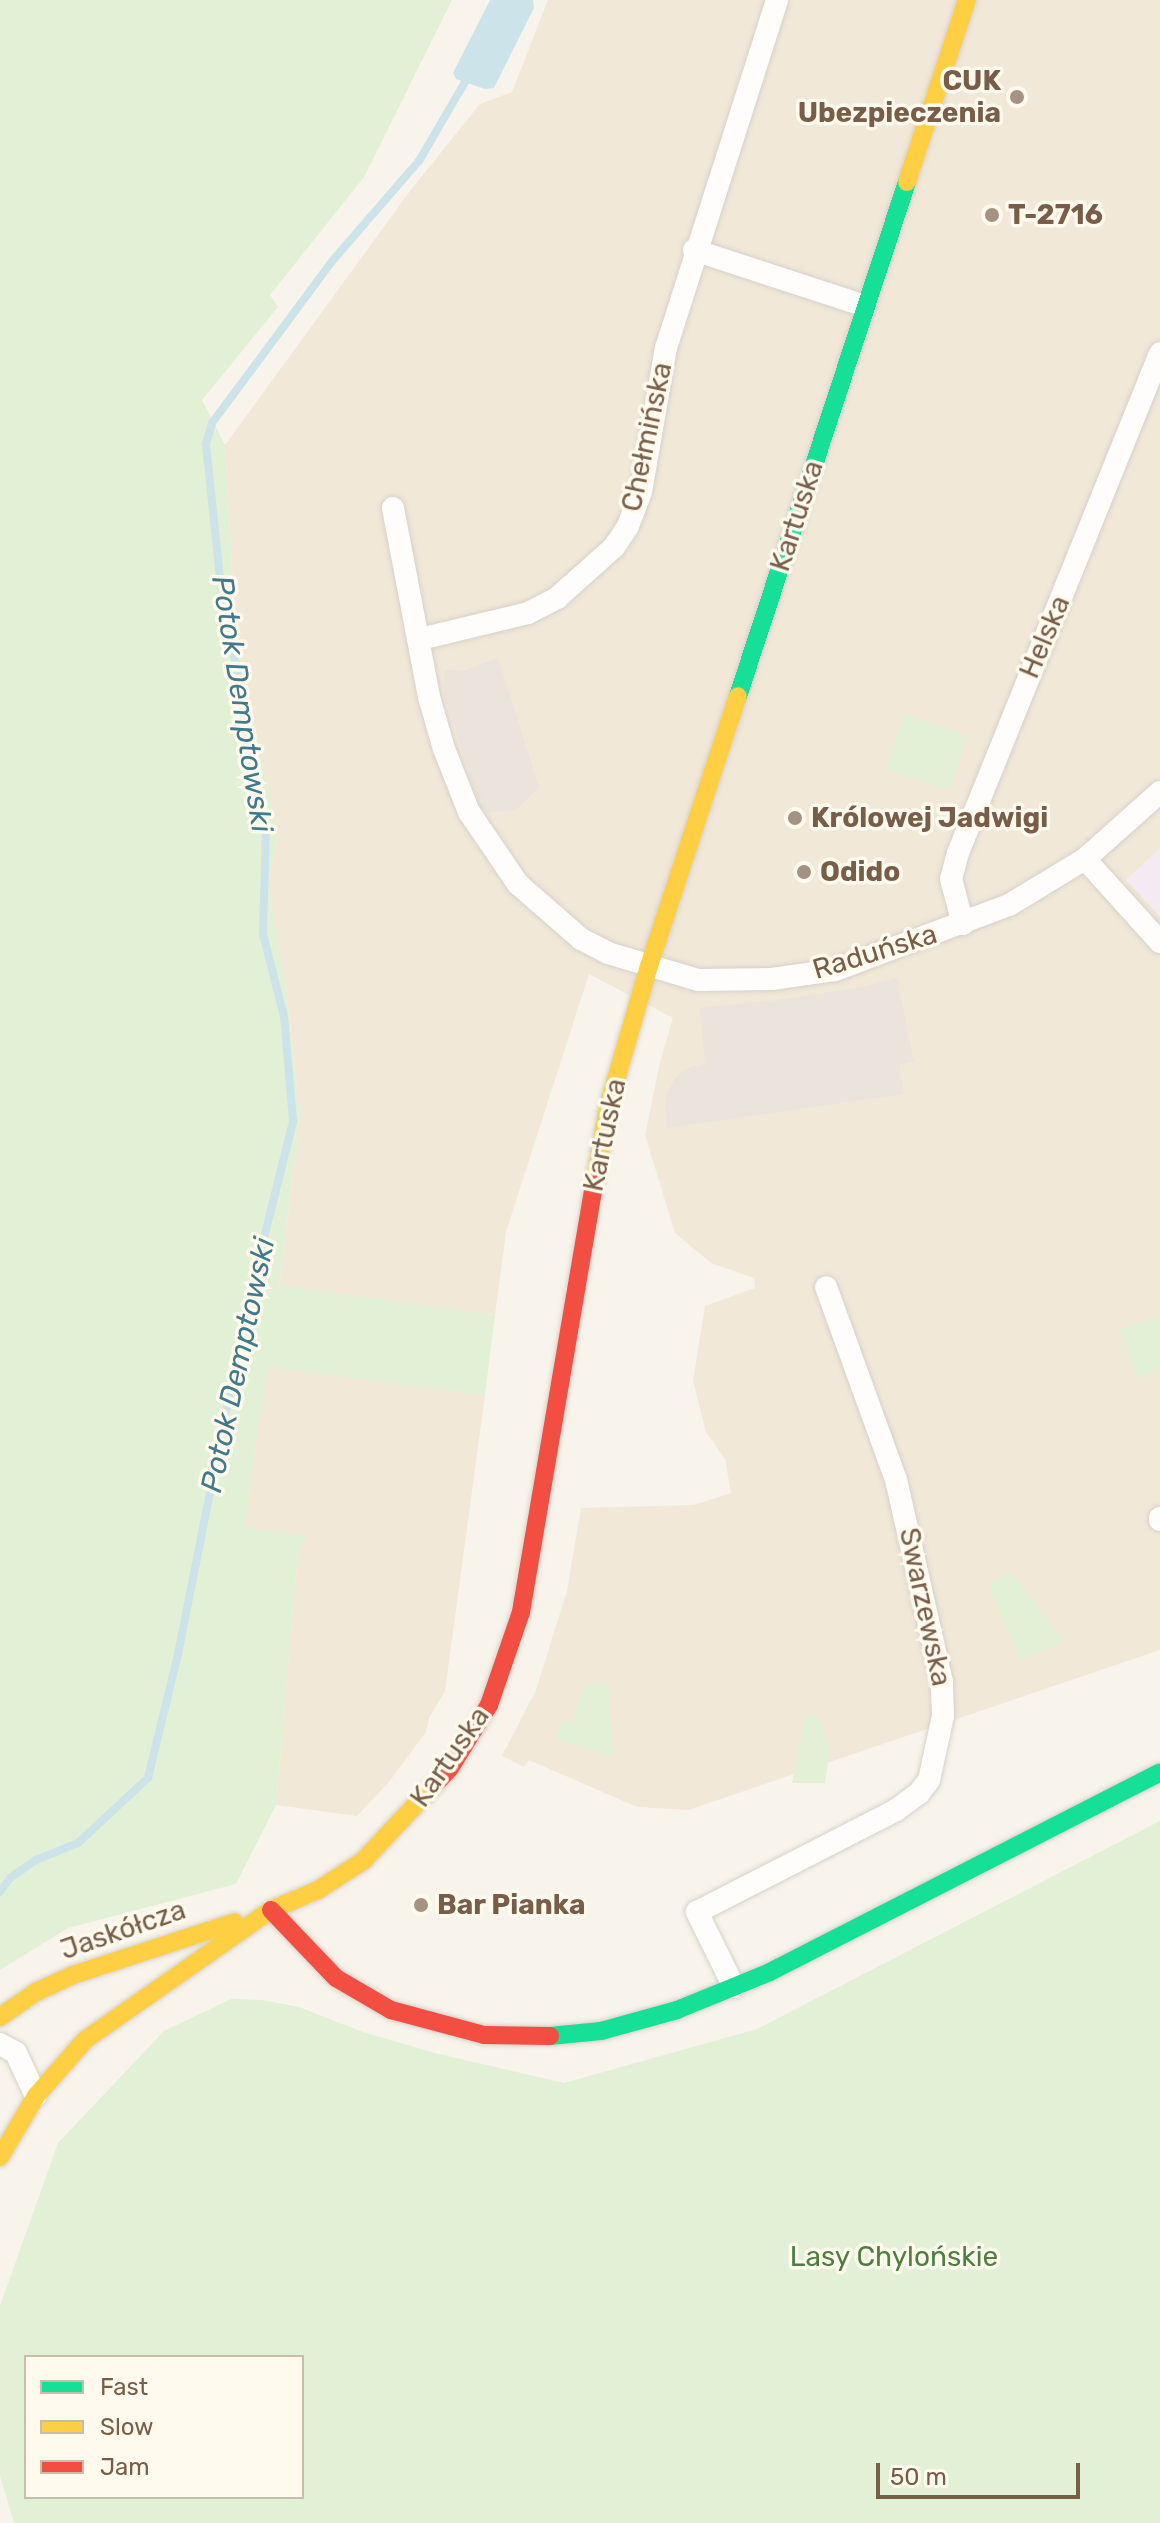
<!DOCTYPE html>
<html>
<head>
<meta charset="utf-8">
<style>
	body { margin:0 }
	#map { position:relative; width:1160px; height:2523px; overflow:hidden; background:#f8f4eb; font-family:Rubik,sans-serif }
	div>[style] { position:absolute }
	.residential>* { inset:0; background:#f1e8d8 }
	.industrial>* { inset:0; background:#ebe4dc }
	.education>* { inset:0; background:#f5eaf3 }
	.green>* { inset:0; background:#e2f0d5; transform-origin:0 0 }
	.water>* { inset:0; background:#cce4e9 }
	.stream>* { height:8px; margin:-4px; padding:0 4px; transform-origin:4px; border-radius:4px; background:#cce4e9 }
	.roads { filter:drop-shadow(0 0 2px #d7d1c9) drop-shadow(0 0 2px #d7d1c9) }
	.street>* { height:22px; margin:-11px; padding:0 11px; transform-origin:11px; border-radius:11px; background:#fefdfc }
	.fast>* { height:18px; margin:-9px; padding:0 9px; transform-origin:9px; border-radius:9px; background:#16e098 }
	.slow>* { height:18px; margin:-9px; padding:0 9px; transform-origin:9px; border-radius:9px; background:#ffcf43 }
	.jam>* { height:18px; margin:-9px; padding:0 9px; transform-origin:9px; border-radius:9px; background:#f24e42 }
	.dots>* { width:22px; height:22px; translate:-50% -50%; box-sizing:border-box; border:4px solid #fffaed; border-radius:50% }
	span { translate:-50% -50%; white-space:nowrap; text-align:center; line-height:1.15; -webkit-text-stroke:7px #fffaed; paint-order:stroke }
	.poi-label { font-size:28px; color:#785e49; font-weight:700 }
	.right { translate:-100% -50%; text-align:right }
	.left { translate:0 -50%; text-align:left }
	.street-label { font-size:28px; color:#785e49 }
	.park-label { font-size:28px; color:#4d7f40 }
	.water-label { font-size:30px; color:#417a8d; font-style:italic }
	.legend { position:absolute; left:24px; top:2355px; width:280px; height:144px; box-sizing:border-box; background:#fffaed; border:2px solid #c9bcab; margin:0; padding:10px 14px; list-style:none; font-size:24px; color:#785e49 }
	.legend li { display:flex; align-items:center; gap:16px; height:40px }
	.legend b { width:40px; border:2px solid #c9bcab }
	.scale { position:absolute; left:876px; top:2463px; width:204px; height:36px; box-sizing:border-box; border:4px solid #785e49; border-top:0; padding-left:10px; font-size:24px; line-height:28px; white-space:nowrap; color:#785e49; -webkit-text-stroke:6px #fffaed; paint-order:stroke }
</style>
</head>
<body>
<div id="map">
	<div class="residential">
		<div style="clip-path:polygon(548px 0,1160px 0,1160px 1650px,688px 1810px,637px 1807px,529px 1760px,524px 1767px,502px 1756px,536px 1690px,567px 1591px,581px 1508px,694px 1505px,731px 1493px,725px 1459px,706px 1432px,693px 1381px,705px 1306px,755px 1288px,754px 1278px,711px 1263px,675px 1233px,645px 1135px,660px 1062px,673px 1018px,589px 974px,506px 1232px,495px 1315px,279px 1286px,300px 1118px,286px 987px,268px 884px,278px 836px,236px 639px,225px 445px,410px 191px,480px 104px,512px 92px)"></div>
		<div style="clip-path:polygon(267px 1366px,485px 1395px,445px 1691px,429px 1718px,426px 1732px,388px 1783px,357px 1816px,276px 1805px,298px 1551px,307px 1536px,244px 1527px)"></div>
	</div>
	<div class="industrial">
		<div style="clip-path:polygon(498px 658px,539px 787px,516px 810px,482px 813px,444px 693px,445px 670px,463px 671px)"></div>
		<div style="clip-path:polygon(897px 978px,914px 1061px,899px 1065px,904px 1094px,667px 1128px,665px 1098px,675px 1078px,688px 1068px,705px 1063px,700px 1008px,786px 999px,863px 987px)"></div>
	</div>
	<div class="education">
		<div style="clip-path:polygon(1160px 848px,1160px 916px,1126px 880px)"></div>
	</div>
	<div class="green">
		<div style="clip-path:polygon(0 0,452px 0,364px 177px,270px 295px,278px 307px,202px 400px,225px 445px,236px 639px,278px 836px,268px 884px,286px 987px,300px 1118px,279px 1285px,495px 1315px,485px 1395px,267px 1367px,244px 1527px,307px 1536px,298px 1551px,276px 1805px,236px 1884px,68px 1928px,0 1970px)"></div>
		<div style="left:904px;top:714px;width:67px;height:58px;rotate:19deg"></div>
		<div style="clip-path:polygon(1160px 1316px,1160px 1369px,1137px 1378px,1120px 1330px)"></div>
		<div style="clip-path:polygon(1011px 1572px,1064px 1642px,1020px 1660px,988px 1584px)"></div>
		<div style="clip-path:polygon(608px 1683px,614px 1757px,557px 1740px,562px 1720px,573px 1722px,583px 1684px)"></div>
		<div style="clip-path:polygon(805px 1716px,817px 1716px,830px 1748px,825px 1783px,792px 1783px)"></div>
		<div style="clip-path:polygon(evenodd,1160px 1821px,1160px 2523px,14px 2523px,0 2476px,0 2306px,58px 2143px,164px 2031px,231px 1999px,263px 2000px,299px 2007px,363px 2032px,435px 2053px,564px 2083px,757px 2029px,1160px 1821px,26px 2357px,302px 2357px,302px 2497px,26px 2497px,26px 2357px)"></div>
	</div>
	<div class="water">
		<div style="clip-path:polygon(490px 0,533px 0,534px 8px,494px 88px,485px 89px,456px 79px,453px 73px)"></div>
	</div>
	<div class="stream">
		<div style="left:0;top:1892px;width:17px;rotate:-54deg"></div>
		<div style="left:10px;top:1878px;width:32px;rotate:-35deg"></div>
		<div style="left:36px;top:1860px;width:45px;rotate:-22deg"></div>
		<div style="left:78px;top:1843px;width:96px;rotate:-42.9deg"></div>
		<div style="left:148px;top:1778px;width:128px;rotate:-76.4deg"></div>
		<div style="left:178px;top:1654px;width:355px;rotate:-78.8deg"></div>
		<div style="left:247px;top:1306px;width:191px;rotate:-76deg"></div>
		<div style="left:293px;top:1121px;width:104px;rotate:-94.9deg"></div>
		<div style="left:284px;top:1017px;width:86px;rotate:-104.2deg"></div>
		<div style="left:263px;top:934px;width:105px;rotate:-88.4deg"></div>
		<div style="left:266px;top:829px;width:255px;rotate:-100.4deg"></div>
		<div style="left:220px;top:578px;width:135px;rotate:-96deg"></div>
		<div style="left:206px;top:444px;width:22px;rotate:-74deg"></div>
		<div style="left:212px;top:423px;width:204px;rotate:-53.4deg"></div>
		<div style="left:334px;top:259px;width:130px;rotate:-49.1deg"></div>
		<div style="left:419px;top:161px;width:99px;rotate:-59.8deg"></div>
	</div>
	<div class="roads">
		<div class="street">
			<div style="left:694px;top:250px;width:180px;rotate:18.1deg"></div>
			<div style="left:393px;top:508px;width:192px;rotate:79.2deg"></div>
			<div style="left:429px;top:697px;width:54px;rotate:73.9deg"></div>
			<div style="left:444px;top:749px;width:68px;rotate:68.4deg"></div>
			<div style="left:469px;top:812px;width:87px;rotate:55.8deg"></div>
			<div style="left:518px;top:884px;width:84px;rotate:41.1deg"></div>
			<div style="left:581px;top:939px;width:30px;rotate:27deg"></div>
			<div style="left:608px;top:953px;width:94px;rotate:16.7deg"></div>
			<div style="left:698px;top:980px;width:74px;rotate:-0.8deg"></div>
			<div style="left:772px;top:979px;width:64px;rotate:-8.1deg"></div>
			<div style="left:835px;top:970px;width:186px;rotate:-20.5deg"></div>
			<div style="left:1009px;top:905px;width:89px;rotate:-31.2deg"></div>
			<div style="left:1085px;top:859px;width:101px;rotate:-41.8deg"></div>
			<div style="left:420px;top:639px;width:111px;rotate:-13.5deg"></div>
			<div style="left:528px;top:613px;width:33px;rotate:-27deg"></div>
			<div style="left:557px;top:598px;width:76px;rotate:-41.8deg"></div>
			<div style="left:614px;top:547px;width:25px;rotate:-56deg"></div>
			<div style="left:628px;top:526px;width:36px;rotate:-69deg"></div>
			<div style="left:641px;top:492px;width:146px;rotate:-80.2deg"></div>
			<div style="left:666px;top:348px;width:365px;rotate:-72.3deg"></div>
			<div style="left:1085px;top:859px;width:112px;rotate:47.9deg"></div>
			<div style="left:963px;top:924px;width:47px;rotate:-104.9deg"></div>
			<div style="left:951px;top:879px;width:27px;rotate:-75deg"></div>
			<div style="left:958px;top:853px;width:539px;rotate:-68deg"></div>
			<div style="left:1160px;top:1518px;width:2px;rotate:90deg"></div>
			<div style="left:734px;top:1987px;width:84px;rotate:-116.3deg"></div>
			<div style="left:697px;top:1912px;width:224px;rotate:-27.1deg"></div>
			<div style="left:896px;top:1810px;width:29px;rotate:-36deg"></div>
			<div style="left:919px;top:1793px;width:16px;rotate:-52deg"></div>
			<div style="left:929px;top:1780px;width:66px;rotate:-77.7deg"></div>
			<div style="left:943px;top:1716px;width:34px;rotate:-92deg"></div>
			<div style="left:942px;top:1682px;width:207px;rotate:-102.8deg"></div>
			<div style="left:896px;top:1480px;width:205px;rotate:-109.9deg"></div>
			<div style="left:0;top:2044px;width:18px;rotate:29deg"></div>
			<div style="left:16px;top:2053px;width:47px;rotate:65.1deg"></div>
		</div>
		<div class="fast">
			<div style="left:738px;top:696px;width:541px;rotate:-71.8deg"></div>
			<div style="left:550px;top:2036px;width:51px;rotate:-5.6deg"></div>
			<div style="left:601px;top:2031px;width:79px;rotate:-15.4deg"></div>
			<div style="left:677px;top:2010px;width:100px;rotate:-22.2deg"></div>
			<div style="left:770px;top:1972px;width:438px;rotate:-27.1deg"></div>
		</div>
		<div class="slow">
			<div style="left:907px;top:182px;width:192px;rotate:-71.8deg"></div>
			<div style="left:595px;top:1180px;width:74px;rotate:-79.9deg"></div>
			<div style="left:608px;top:1107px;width:147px;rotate:-73.8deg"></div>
			<div style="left:649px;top:966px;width:284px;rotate:-71.8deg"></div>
			<div style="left:0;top:2017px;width:44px;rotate:-34.8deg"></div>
			<div style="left:36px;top:1992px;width:41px;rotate:-24.7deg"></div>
			<div style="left:73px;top:1975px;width:170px;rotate:-18.1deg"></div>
			<div style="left:0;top:2157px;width:71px;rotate:-59.5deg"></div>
			<div style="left:36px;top:2096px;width:74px;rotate:-48.8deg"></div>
			<div style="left:85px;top:2040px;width:227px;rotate:-35deg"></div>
			<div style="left:271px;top:1910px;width:51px;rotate:-23.1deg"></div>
			<div style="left:318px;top:1890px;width:54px;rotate:-32.8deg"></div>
			<div style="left:363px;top:1861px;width:108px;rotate:-46.9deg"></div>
		</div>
		<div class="jam">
			<div style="left:437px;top:1782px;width:19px;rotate:-47deg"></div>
			<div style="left:450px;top:1768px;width:74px;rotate:-58.2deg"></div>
			<div style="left:489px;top:1705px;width:98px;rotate:-71deg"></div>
			<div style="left:521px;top:1612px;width:438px;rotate:-80.3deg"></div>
			<div style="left:271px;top:1910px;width:94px;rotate:46.3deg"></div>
			<div style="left:336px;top:1978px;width:64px;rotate:30.2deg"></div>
			<div style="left:391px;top:2010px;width:96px;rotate:15deg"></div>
			<div style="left:484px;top:2035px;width:66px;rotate:0.9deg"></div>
		</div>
	</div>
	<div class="dots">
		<div style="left:1017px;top:97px;background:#a59282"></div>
		<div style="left:992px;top:215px;background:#a59282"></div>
		<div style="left:795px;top:818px;background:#a59282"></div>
		<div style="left:804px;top:872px;background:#a59282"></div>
		<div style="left:421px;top:1905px;background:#a59282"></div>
	</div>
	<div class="poi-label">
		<span class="right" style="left:1001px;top:97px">CUK<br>Ubezpieczenia</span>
		<span class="left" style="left:1008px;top:215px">T-2716</span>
		<span class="left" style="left:811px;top:818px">Królowej Jadwigi</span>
		<span class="left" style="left:820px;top:872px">Odido</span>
		<span class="left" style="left:437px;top:1905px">Bar Pianka</span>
	</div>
	<div class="street-label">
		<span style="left:647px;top:437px;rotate:-78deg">Chełmińska</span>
		<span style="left:797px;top:516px;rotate:-72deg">Kartuska</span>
		<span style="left:1045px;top:637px;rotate:-67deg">Helska</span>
		<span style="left:875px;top:952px;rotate:-17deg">Raduńska</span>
		<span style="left:605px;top:1135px;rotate:-78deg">Kartuska</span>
		<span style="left:925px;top:1607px;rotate:78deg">Swarzewska</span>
		<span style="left:450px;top:1757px;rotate:-55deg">Kartuska</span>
		<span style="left:123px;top:1930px;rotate:-19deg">Jaskółcza</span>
	</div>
	<div class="park-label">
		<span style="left:894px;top:2257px">Lasy Chylońskie</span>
	</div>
	<div class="water-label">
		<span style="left:242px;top:704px;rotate:81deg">Potok Demptowski</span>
		<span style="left:238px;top:1365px;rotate:-78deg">Potok Demptowski</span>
	</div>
	<ul class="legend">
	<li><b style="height:10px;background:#16e098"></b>Fast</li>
	<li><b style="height:10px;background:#ffcf43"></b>Slow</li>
	<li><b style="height:10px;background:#f24e42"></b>Jam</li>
	</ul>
	<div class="scale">50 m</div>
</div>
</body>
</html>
